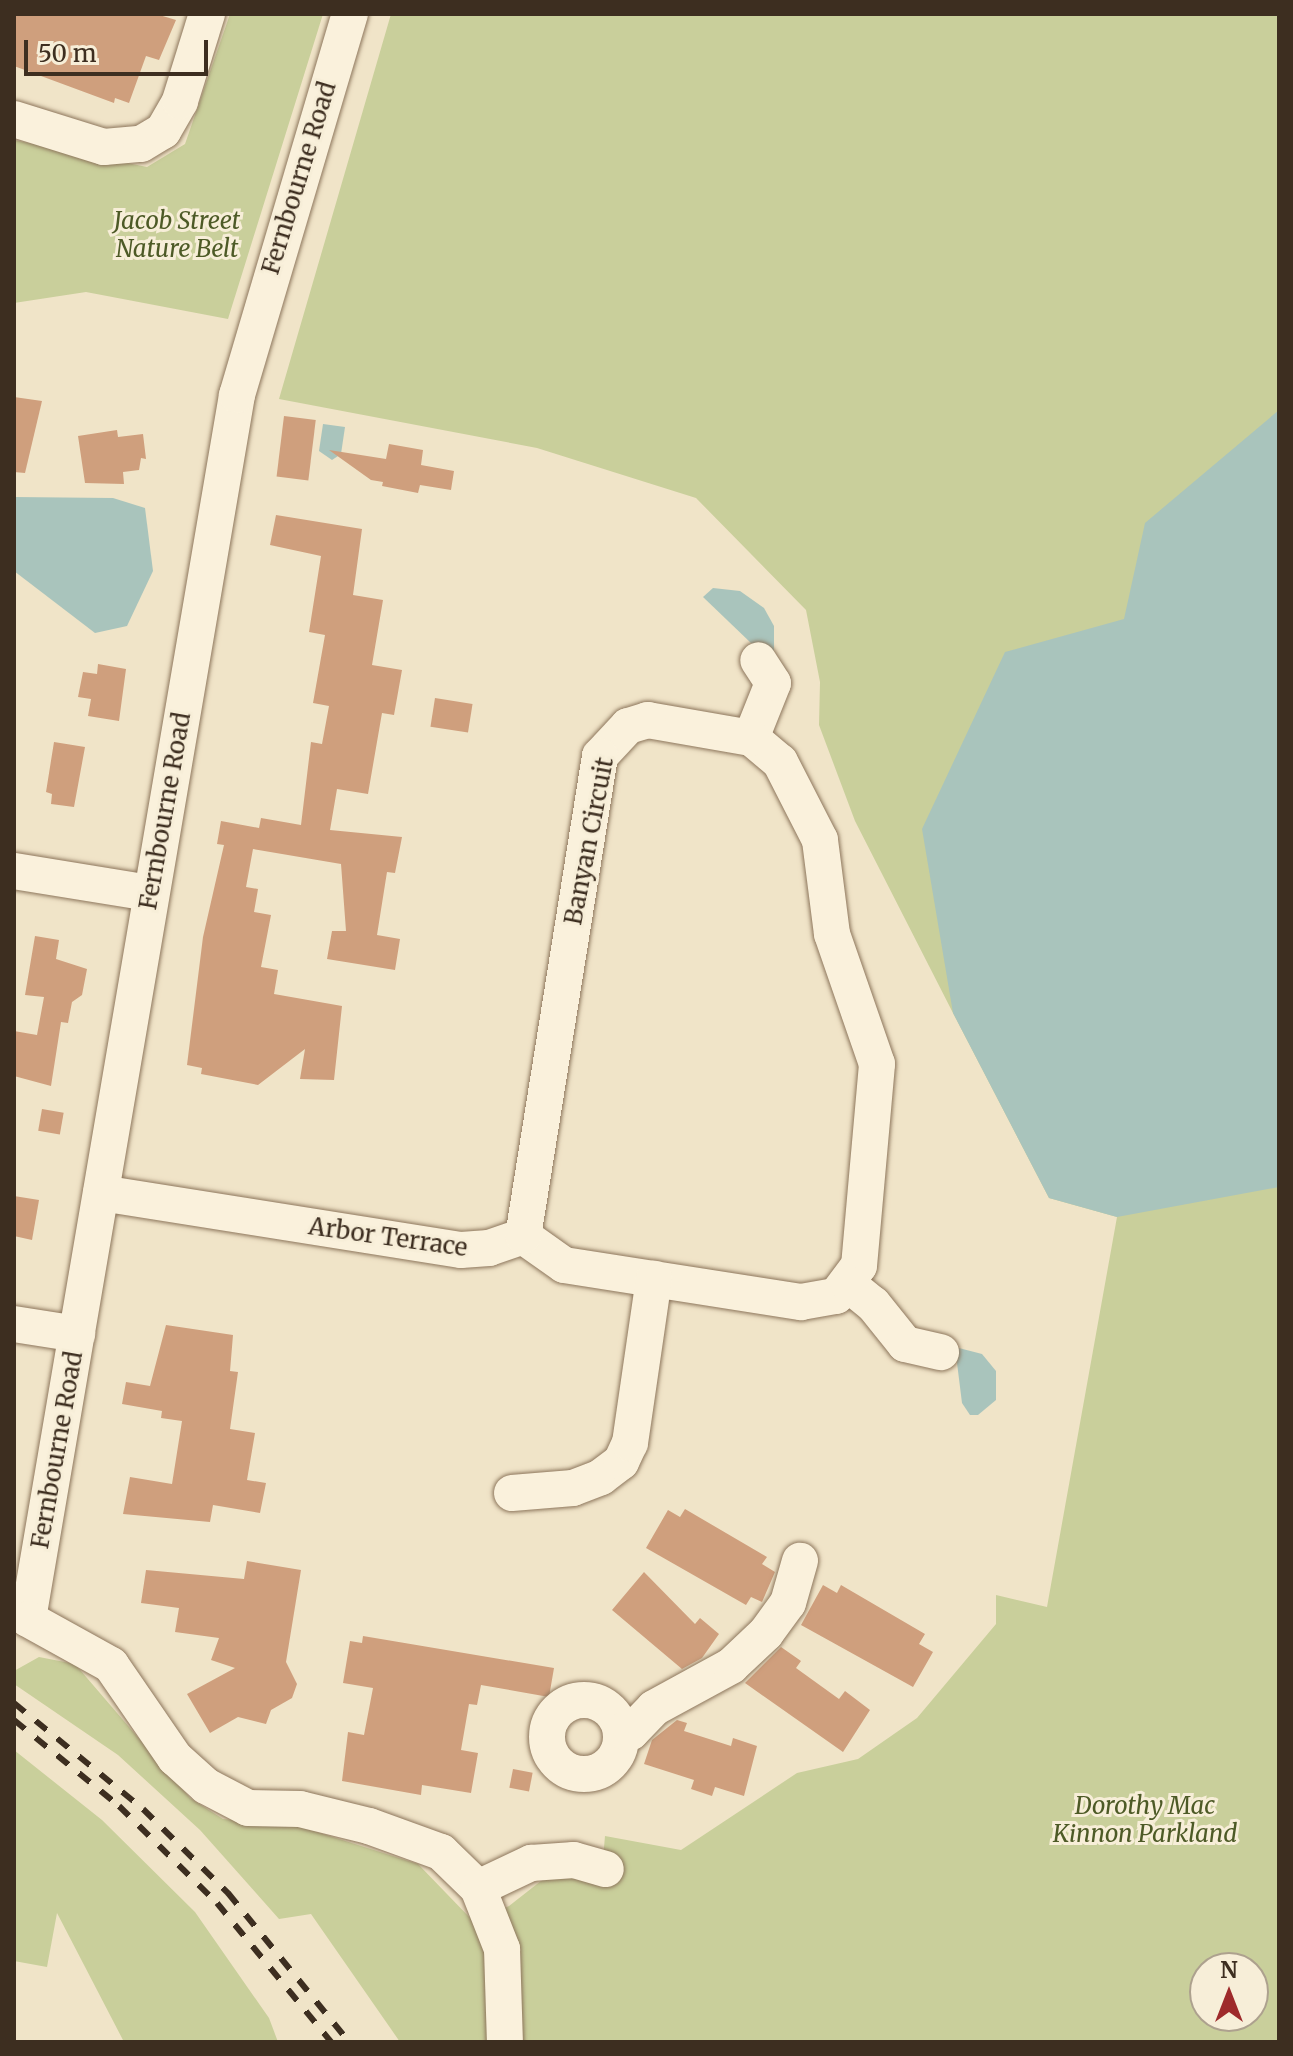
<!DOCTYPE html>
<html>
<head>
<meta charset="utf-8">
<style>
	body { margin:0 }
	#map { position:relative; width:1293px; height:2056px; overflow:hidden; background:#f0e4c8; font-family:Merriweather,serif }
	div>[style] { position:absolute }
	.green>* { inset:0; background:#c9cf9b }
	.water>* { inset:0; background:#a9c4bc }
	.building>* { inset:0; background:#cf9f7d; transform-origin:0 0 }
	.roads { filter:drop-shadow(0 0 2px #8d765c) drop-shadow(0 0 2px #8d765c) }
	.minor>* { height:36px; margin:-18px; padding:0 18px; transform-origin:18px; border-radius:18px; background:#faf1dc }
	.minor>.ring { margin:-18px; padding:0; box-sizing:content-box; background:none; border:36px solid #faf1dc; border-radius:50% }
	.rail>* { height:6px; margin-top:-3px; transform-origin:0; background:repeating-linear-gradient(90deg,#3d2e20 0 14px,transparent 0 28px) }
	span { translate:-50% -50%; white-space:nowrap; text-align:center; line-height:1.15; -webkit-text-stroke:6px #f7eed8; paint-order:stroke }
	.street-label { font-size:24px; color:#3d2e20 }
	.park-label { font-size:24px; color:#4d5a26; font-style:italic }
	.frame { position:absolute; inset:0; border:16px solid #3d2e20; pointer-events:none }
	.north { position:absolute; left:1189px; top:1952px; width:80px; height:80px; box-sizing:border-box; background:#f7eed8; border:2px solid #ada18e; border-radius:50%; rotate:0deg; font-size:22px; font-weight:700; line-height:32px; text-align:center; color:#3d2e20 }
	.north::after { content:''; display:block; margin:auto; width:28px; height:36px; background:#9e2a2b; clip-path:polygon(50% 0,100% 100%,50% 72%,0 100%) }
	.scale { position:absolute; left:24px; top:40px; width:184px; height:36px; box-sizing:border-box; border:4px solid #3d2e20; border-top:0; padding-left:10px; font-size:24px; line-height:28px; white-space:nowrap; color:#3d2e20; -webkit-text-stroke:6px #f7eed8; paint-order:stroke }
</style>
</head>
<body>
<div id="map">
	<div class="green">
		<div style="clip-path:polygon(230px 14px,323px 14px,228px 319px,86px 292px,14px 303px,14px 140px,147px 167px,185px 144px)"></div>
		<div style="clip-path:polygon(evenodd,391px 14px,1279px 14px,1279px 2042px,400px 2042px,311px 1914px,279px 1919px,200px 1830px,118px 1755px,14px 1684px,14px 1671px,39px 1657px,75px 1664px,190px 1798px,223px 1819px,295px 1825px,418px 1864px,474px 1922px,509px 1906px,546px 1877px,603px 1859px,605px 1836px,681px 1850px,797px 1773px,858px 1759px,917px 1718px,996px 1624px,996px 1595px,1047px 1607px,1117px 1217px,1049px 1198px,953px 1013px,855px 821px,819px 725px,820px 682px,806px 610px,696px 498px,537px 448px,279px 399px,391px 14px,1205px 1968px,1253px 1968px,1253px 2016px,1205px 2016px,1205px 1968px)"></div>
		<div style="clip-path:polygon(14px 1750px,102px 1820px,195px 1912px,269px 2018px,278px 2042px,124px 2042px,57px 1913px,47px 1967px,14px 1961px)"></div>
	</div>
	<div class="water">
		<div style="clip-path:polygon(1279px 410px,1279px 1187px,1117px 1217px,1049px 1198px,953px 1013px,922px 829px,1005px 652px,1124px 619px,1145px 523px)"></div>
		<div style="clip-path:polygon(323px 424px,345px 427px,341px 454px,332px 460px,319px 451px)"></div>
		<div style="clip-path:polygon(14px 497px,113px 498px,145px 508px,153px 571px,127px 626px,95px 633px,14px 571px)"></div>
		<div style="clip-path:polygon(713px 588px,740px 591px,764px 608px,774px 626px,774px 665px,703px 597px)"></div>
		<div style="clip-path:polygon(955px 1347px,982px 1354px,996px 1371px,996px 1400px,978px 1415px,970px 1415px,962px 1403px)"></div>
	</div>
	<div class="building">
		<div style="clip-path:polygon(14px 14px,156px 14px,176px 20px,159px 60px,146px 56px,129px 103px,115px 98px,114px 103px,14px 66px)"></div>
		<div style="clip-path:polygon(14px 397px,42px 401px,25px 473px,14px 472px)"></div>
		<div style="left:284px;top:416px;width:32px;height:61px;rotate:7deg"></div>
		<div style="clip-path:polygon(117px 430px,118px 437px,143px 434px,146px 459px,141px 458px,139px 470px,123px 472px,124px 484px,85px 483px,78px 436px)"></div>
		<div style="clip-path:polygon(389px 444px,423px 450px,421px 465px,454px 471px,451px 490px,420px 485px,418px 493px,382px 486px,383px 482px,371px 480px,329px 450px,386px 459px)"></div>
		<div style="clip-path:polygon(276px 515px,362px 529px,353px 595px,383px 600px,372px 665px,402px 670px,394px 715px,382px 713px,368px 794px,337px 789px,330px 830px,402px 837px,395px 873px,387px 872px,377px 935px,400px 939px,395px 970px,327px 959px,332px 931px,346px 931px,341px 864px,253px 849px,246px 887px,258px 889px,254px 912px,271px 915px,261px 967px,278px 970px,274px 994px,342px 1006px,334px 1080px,300px 1079px,305px 1049px,258px 1085px,201px 1074px,202px 1068px,187px 1065px,203px 937px,224px 845px,217px 844px,221px 821px,259px 828px,261px 818px,301px 825px,311px 742px,322px 744px,329px 706px,313px 703px,325px 635px,309px 632px,321px 556px,270px 545px)"></div>
		<div style="clip-path:polygon(98px 664px,126px 669px,119px 721px,88px 716px,91px 699px,78px 697px,83px 672px,97px 674px)"></div>
		<div style="left:435px;top:698px;width:38px;height:29px;rotate:9deg"></div>
		<div style="clip-path:polygon(54px 742px,85px 747px,74px 807px,51px 804px,52px 794px,46px 792px)"></div>
		<div style="clip-path:polygon(35px 936px,59px 940px,56px 959px,87px 969px,82px 995px,72px 1002px,68px 1023px,61px 1022px,51px 1086px,14px 1076px,14px 1031px,37px 1035px,44px 997px,25px 995px)"></div>
		<div style="left:42px;top:1109px;width:22px;height:22px;rotate:10deg"></div>
		<div style="clip-path:polygon(14px 1196px,39px 1200px,32px 1240px,14px 1236px)"></div>
		<div style="clip-path:polygon(166px 1325px,233px 1335px,230px 1371px,238px 1372px,230px 1429px,255px 1433px,247px 1480px,266px 1483px,260px 1513px,213px 1505px,210px 1522px,123px 1514px,130px 1477px,172px 1484px,182px 1421px,161px 1418px,162px 1411px,122px 1404px,126px 1382px,150px 1386px)"></div>
		<div style="clip-path:polygon(685px 1509px,767px 1557px,762px 1564px,775px 1572px,762px 1602px,751px 1597px,746px 1605px,646px 1548px,668px 1510px,680px 1517px)"></div>
		<div style="clip-path:polygon(247px 1561px,301px 1570px,286px 1662px,297px 1684px,292px 1698px,271px 1710px,266px 1724px,238px 1717px,210px 1733px,187px 1694px,235px 1668px,211px 1660px,219px 1638px,175px 1632px,179px 1608px,141px 1603px,146px 1570px,244px 1579px)"></div>
		<div style="clip-path:polygon(644px 1572px,695px 1624px,700px 1618px,719px 1634px,702px 1658px,682px 1669px,612px 1610px)"></div>
		<div style="clip-path:polygon(823px 1585px,837px 1593px,841px 1585px,925px 1634px,919px 1644px,933px 1652px,913px 1687px,801px 1625px)"></div>
		<div style="clip-path:polygon(363px 1636px,554px 1668px,549px 1697px,481px 1685px,477px 1705px,469px 1704px,461px 1750px,478px 1753px,471px 1793px,422px 1785px,421px 1795px,342px 1781px,348px 1732px,364px 1735px,373px 1688px,343px 1683px,350px 1641px,362px 1643px)"></div>
		<div style="clip-path:polygon(781px 1647px,801px 1661px,796px 1668px,839px 1699px,845px 1691px,870px 1710px,843px 1752px,745px 1683px)"></div>
		<div style="clip-path:polygon(677px 1720px,687px 1723px,684px 1731px,731px 1746px,733px 1738px,757px 1746px,744px 1796px,715px 1787px,712px 1796px,691px 1789px,694px 1780px,644px 1764px,652px 1740px)"></div>
		<div style="left:513px;top:1769px;width:20px;height:19px;rotate:11deg"></div>
	</div>
	<div class="roads">
		<div class="minor">
			<div style="left:14px;top:119px;width:94px;rotate:17.3deg"></div>
			<div style="left:104px;top:147px;width:37px;rotate:-5deg"></div>
			<div style="left:141px;top:144px;width:26px;rotate:-31deg"></div>
			<div style="left:163px;top:131px;width:34px;rotate:-60deg"></div>
			<div style="left:180px;top:101px;width:91px;rotate:-72.8deg"></div>
			<div style="left:751px;top:738px;width:59px;rotate:-68.2deg"></div>
			<div style="left:773px;top:683px;width:27px;rotate:-123deg"></div>
			<div style="left:14px;top:871px;width:138px;rotate:9.2deg"></div>
			<div style="left:101px;top:1193px;width:364px;rotate:9deg"></div>
			<div style="left:461px;top:1250px;width:28px;rotate:-4deg"></div>
			<div style="left:489px;top:1248px;width:36px;rotate:-19deg"></div>
			<div style="left:523px;top:1236px;width:50px;rotate:35.3deg"></div>
			<div style="left:564px;top:1265px;width:240px;rotate:8.9deg"></div>
			<div style="left:801px;top:1302px;width:36px;rotate:-10deg"></div>
			<div style="left:836px;top:1296px;width:38px;rotate:-53deg"></div>
			<div style="left:859px;top:1266px;width:203px;rotate:-84.9deg"></div>
			<div style="left:877px;top:1064px;width:138px;rotate:-109.1deg"></div>
			<div style="left:832px;top:934px;width:95px;rotate:-97.3deg"></div>
			<div style="left:820px;top:840px;width:88px;rotate:-117.1deg"></div>
			<div style="left:780px;top:762px;width:38px;rotate:-140deg"></div>
			<div style="left:751px;top:738px;width:105px;rotate:-170.1deg"></div>
			<div style="left:648px;top:720px;width:21px;rotate:163deg"></div>
			<div style="left:628px;top:726px;width:41px;rotate:133deg"></div>
			<div style="left:600px;top:756px;width:486px;rotate:99.1deg"></div>
			<div style="left:848px;top:1284px;width:32px;rotate:39deg"></div>
			<div style="left:873px;top:1304px;width:51px;rotate:51.3deg"></div>
			<div style="left:905px;top:1344px;width:37px;rotate:13deg"></div>
			<div style="left:14px;top:1324px;width:64px;rotate:9deg"></div>
			<div style="left:512px;top:1493px;width:61px;rotate:-4.7deg"></div>
			<div style="left:573px;top:1488px;width:30px;rotate:-21deg"></div>
			<div style="left:601px;top:1477px;width:25px;rotate:-37deg"></div>
			<div style="left:621px;top:1462px;width:21px;rotate:-65deg"></div>
			<div style="left:630px;top:1443px;width:166px;rotate:-81.7deg"></div>
			<div style="left:28px;top:1619px;width:1242px;rotate:-80.31deg"></div>
			<div style="left:237px;top:395px;width:397px;rotate:-73.5deg"></div>
			<div style="left:28px;top:1619px;width:95px;rotate:29deg"></div>
			<div style="left:111px;top:1665px;width:113px;rotate:55.5deg"></div>
			<div style="left:175px;top:1758px;width:42px;rotate:42.1deg"></div>
			<div style="left:206px;top:1786px;width:47px;rotate:27.6deg"></div>
			<div style="left:248px;top:1808px;width:52px;rotate:1.1deg"></div>
			<div style="left:300px;top:1809px;width:71px;rotate:13.8deg"></div>
			<div style="left:369px;top:1826px;width:77px;rotate:19.9deg"></div>
			<div style="left:441px;top:1852px;width:52px;rotate:44.2deg"></div>
			<div style="left:478px;top:1888px;width:59px;rotate:-25.3deg"></div>
			<div style="left:531px;top:1863px;width:43px;rotate:-4deg"></div>
			<div style="left:574px;top:1860px;width:33px;rotate:16deg"></div>
			<div class="ring" style="left:547px;top:1700px;width:38px;height:38px"></div>
			<div style="left:622px;top:1731px;width:9px;rotate:6deg"></div>
			<div style="left:631px;top:1732px;width:33px;rotate:-46deg"></div>
			<div style="left:654px;top:1708px;width:88px;rotate:-28.6deg"></div>
			<div style="left:731px;top:1666px;width:48px;rotate:-43.3deg"></div>
			<div style="left:766px;top:1633px;width:37px;rotate:-54deg"></div>
			<div style="left:788px;top:1603px;width:44px;rotate:-74.1deg"></div>
			<div style="left:478px;top:1888px;width:66px;rotate:68.5deg"></div>
			<div style="left:502px;top:1949px;width:93px;rotate:88.2deg"></div>
		</div>
	</div>
	<div class="rail">
		<div style="left:14px;top:1703px;width:167px;rotate:39.4deg"></div>
		<div style="left:143px;top:1809px;width:120px;rotate:44.7deg"></div>
		<div style="left:228px;top:1893px;width:192px;rotate:50.9deg"></div>
		<div style="left:14px;top:1720px;width:136px;rotate:39.3deg"></div>
		<div style="left:119px;top:1806px;width:138px;rotate:44.7deg"></div>
		<div style="left:217px;top:1903px;width:180px;rotate:50.6deg"></div>
	</div>
	<div class="street-label">
		<span style="left:299px;top:178px;rotate:-73deg">Fernbourne Road</span>
		<span style="left:165px;top:811px;rotate:-80deg">Fernbourne Road</span>
		<span style="left:589px;top:841px;rotate:-79deg">Banyan Circuit</span>
		<span style="left:388px;top:1237px;rotate:8deg">Arbor Terrace</span>
		<span style="left:57px;top:1450px;rotate:-80deg">Fernbourne Road</span>
	</div>
	<div class="park-label">
		<span style="left:177px;top:235px">Jacob Street<br>Nature Belt</span>
		<span style="left:1145px;top:1820px">Dorothy Mac<br>Kinnon Parkland</span>
	</div>
	<div class="frame"></div>
	<div class="north">N</div>
	<div class="scale">50 m</div>
</div>
</body>
</html>
